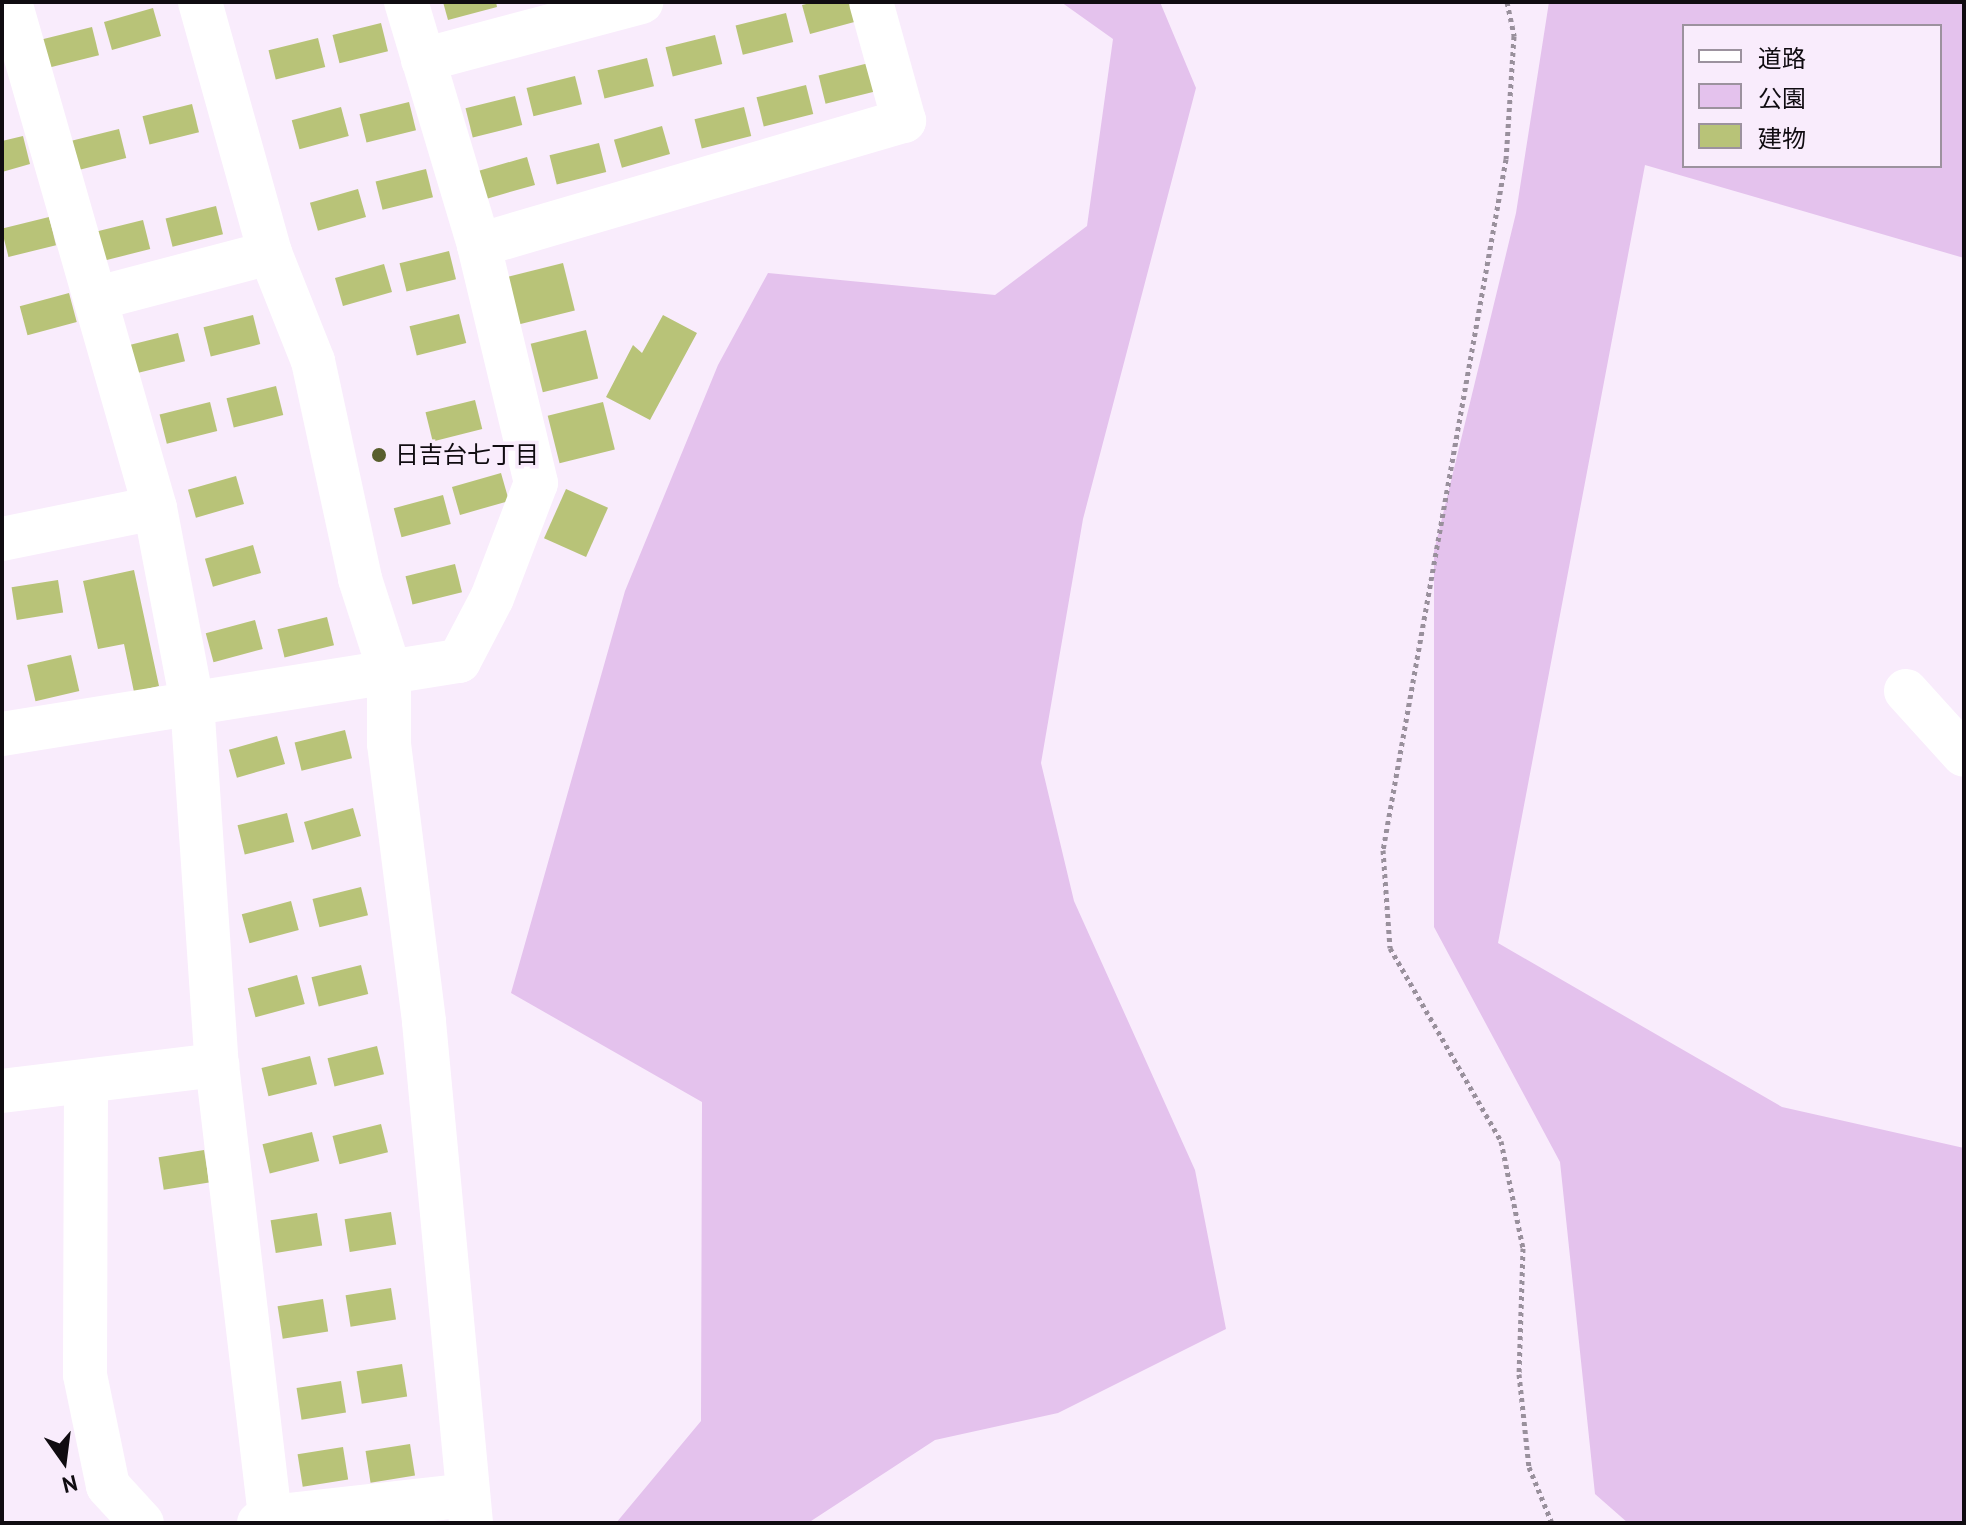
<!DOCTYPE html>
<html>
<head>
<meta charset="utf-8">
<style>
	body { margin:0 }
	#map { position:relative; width:1966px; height:1525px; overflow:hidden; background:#f9ecfc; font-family:"PT Sans","Noto Sans JP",sans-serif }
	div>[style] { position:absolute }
	.green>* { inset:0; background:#e4c2ed }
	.building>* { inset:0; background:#b8c378; transform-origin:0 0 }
	.path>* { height:5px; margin-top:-2.5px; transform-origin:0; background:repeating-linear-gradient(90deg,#99909c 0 4px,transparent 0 8px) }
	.minor>* { height:44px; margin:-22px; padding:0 22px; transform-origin:22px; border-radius:22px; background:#fff }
	.dots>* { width:22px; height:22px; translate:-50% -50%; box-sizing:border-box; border:4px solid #f9ecfc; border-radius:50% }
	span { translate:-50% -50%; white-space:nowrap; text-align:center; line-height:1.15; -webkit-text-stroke:7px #f9ecfc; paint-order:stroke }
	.poi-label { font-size:24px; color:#100c11 }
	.left { translate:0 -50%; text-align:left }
	.frame { position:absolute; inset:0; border:4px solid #100c11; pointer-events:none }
	.legend { position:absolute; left:1682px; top:24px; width:260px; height:144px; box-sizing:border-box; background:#f9ecfc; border:2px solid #9c929e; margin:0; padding:10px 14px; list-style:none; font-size:24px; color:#100c11 }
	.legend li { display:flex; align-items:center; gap:16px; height:40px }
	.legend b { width:40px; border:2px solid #9c929e }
	.north { position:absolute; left:24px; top:1421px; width:80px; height:80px; -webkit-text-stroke:6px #f9ecfc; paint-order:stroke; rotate:166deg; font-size:22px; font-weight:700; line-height:32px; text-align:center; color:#100c11 }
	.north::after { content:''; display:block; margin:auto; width:28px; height:36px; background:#100c11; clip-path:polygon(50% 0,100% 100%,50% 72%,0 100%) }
</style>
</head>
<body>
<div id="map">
	<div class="green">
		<div style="clip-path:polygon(1061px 2px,1160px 2px,1196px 88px,1083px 519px,1041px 763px,1074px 901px,1195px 1170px,1226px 1329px,1058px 1413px,935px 1440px,808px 1523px,616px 1523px,701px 1421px,702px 1102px,511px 993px,625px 591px,718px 365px,768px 273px,995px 295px,1087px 226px,1113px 39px)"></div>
		<div style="clip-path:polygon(evenodd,1549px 2px,1964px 2px,1964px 258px,1645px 165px,1498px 943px,1782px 1107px,1964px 1148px,1964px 1523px,1628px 1523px,1595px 1494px,1560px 1162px,1434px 927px,1434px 551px,1516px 213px,1549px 2px,1684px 26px,1940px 26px,1940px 166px,1684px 166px,1684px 26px)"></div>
	</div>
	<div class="building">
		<div style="clip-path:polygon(443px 2px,496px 2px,497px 7px,448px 20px)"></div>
		<div style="clip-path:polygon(815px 2px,853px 2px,858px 21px,810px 34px,802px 5px)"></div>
		<div style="left:153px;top:8px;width:29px;height:51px;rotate:74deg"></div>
		<div style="left:786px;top:13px;width:30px;height:52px;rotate:76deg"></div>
		<div style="left:381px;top:23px;width:29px;height:50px;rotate:76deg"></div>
		<div style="left:92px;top:27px;width:29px;height:51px;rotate:76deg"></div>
		<div style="left:715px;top:35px;width:30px;height:51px;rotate:76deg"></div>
		<div style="left:318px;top:38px;width:30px;height:51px;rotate:76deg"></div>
		<div style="left:647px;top:58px;width:29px;height:51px;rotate:76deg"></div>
		<div style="left:869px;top:63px;width:29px;height:52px;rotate:76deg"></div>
		<div style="left:575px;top:76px;width:29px;height:50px;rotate:76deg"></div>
		<div style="left:806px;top:85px;width:30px;height:51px;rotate:76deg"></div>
		<div style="left:515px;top:96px;width:30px;height:51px;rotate:76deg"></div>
		<div style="left:409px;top:102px;width:29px;height:51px;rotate:76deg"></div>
		<div style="left:192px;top:104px;width:29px;height:51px;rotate:76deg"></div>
		<div style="left:341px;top:107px;width:30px;height:51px;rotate:75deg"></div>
		<div style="left:744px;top:107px;width:30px;height:51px;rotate:76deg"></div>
		<div style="left:662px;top:126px;width:29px;height:50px;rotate:74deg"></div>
		<div style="left:119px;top:129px;width:30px;height:52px;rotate:76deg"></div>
		<div style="clip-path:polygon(23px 136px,30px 164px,2px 172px,2px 141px)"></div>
		<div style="left:599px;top:143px;width:30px;height:51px;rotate:76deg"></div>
		<div style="left:527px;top:157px;width:29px;height:50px;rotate:74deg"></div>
		<div style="left:426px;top:169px;width:29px;height:52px;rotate:76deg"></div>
		<div style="left:358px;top:189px;width:29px;height:50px;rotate:74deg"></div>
		<div style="left:216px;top:206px;width:29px;height:52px;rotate:76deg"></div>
		<div style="left:49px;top:217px;width:29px;height:49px;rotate:76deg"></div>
		<div style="left:143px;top:220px;width:30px;height:51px;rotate:76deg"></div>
		<div style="left:449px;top:251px;width:29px;height:51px;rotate:76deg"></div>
		<div style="left:563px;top:263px;width:49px;height:57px;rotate:76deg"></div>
		<div style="left:384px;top:264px;width:29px;height:51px;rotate:74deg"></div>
		<div style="left:69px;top:293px;width:30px;height:51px;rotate:75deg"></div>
		<div style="left:459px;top:314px;width:30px;height:51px;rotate:76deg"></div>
		<div style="left:253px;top:315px;width:30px;height:51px;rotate:76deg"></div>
		<div style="clip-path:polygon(663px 315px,697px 333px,650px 420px,606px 397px,633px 345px,642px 353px)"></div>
		<div style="left:586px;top:330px;width:50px;height:57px;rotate:76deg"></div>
		<div style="left:178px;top:333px;width:29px;height:50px;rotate:76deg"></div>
		<div style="left:276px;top:386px;width:30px;height:51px;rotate:76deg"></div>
		<div style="left:475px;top:400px;width:30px;height:51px;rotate:76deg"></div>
		<div style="left:210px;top:402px;width:30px;height:52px;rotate:76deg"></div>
		<div style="left:603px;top:402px;width:49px;height:57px;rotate:76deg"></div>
		<div style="left:501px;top:473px;width:29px;height:51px;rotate:74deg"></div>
		<div style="left:236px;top:476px;width:29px;height:50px;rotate:74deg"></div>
		<div style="left:566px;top:489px;width:46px;height:54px;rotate:24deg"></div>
		<div style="left:443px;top:495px;width:30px;height:51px;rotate:75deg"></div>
		<div style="left:253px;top:545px;width:29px;height:50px;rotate:74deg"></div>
		<div style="left:455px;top:564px;width:29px;height:51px;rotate:76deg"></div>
		<div style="clip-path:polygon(134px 570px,159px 686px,134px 692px,124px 644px,98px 649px,83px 581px)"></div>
		<div style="left:58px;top:580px;width:33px;height:47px;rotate:81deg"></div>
		<div style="left:327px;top:617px;width:29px;height:51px;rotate:76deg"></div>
		<div style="left:255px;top:620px;width:30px;height:51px;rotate:75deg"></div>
		<div style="left:71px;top:655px;width:37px;height:45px;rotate:77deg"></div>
		<div style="left:345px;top:730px;width:29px;height:52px;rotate:76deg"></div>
		<div style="left:277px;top:736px;width:29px;height:50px;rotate:74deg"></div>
		<div style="left:353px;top:808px;width:29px;height:51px;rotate:74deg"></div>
		<div style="left:287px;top:813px;width:30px;height:51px;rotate:76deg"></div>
		<div style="left:361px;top:887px;width:29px;height:50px;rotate:76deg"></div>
		<div style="left:291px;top:901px;width:30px;height:51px;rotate:75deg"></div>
		<div style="left:361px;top:965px;width:30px;height:51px;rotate:76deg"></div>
		<div style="left:297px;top:975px;width:30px;height:51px;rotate:75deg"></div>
		<div style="left:377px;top:1046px;width:29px;height:51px;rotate:76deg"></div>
		<div style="left:310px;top:1056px;width:29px;height:50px;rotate:76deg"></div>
		<div style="left:381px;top:1124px;width:29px;height:50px;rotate:76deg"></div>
		<div style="left:312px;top:1132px;width:30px;height:51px;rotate:76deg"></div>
		<div style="left:204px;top:1150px;width:33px;height:46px;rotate:81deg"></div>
		<div style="left:391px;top:1212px;width:33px;height:47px;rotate:81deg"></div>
		<div style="left:317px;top:1213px;width:33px;height:47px;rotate:81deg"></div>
		<div style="left:391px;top:1288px;width:32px;height:46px;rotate:81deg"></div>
		<div style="left:323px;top:1299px;width:33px;height:46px;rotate:81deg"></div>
		<div style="left:402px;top:1364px;width:33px;height:46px;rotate:81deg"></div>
		<div style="left:341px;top:1381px;width:32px;height:45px;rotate:81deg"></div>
		<div style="left:410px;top:1444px;width:32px;height:45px;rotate:81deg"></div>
		<div style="left:343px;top:1447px;width:33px;height:46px;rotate:81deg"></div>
	</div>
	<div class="path">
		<div style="left:1507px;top:2px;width:35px;rotate:78deg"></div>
		<div style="left:1514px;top:36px;width:123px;rotate:93.7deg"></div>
		<div style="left:1506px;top:159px;width:702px;rotate:100.09deg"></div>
		<div style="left:1383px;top:850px;width:98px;rotate:85.9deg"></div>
		<div style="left:1390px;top:948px;width:223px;rotate:60.1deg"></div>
		<div style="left:1501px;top:1141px;width:109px;rotate:78.4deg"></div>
		<div style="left:1523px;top:1248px;width:126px;rotate:91.8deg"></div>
		<div style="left:1519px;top:1374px;width:94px;rotate:83.9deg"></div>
		<div style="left:1529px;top:1467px;width:61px;rotate:67.7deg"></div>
	</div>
	<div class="minor">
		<div style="left:10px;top:2px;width:526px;rotate:74.01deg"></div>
		<div style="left:155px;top:508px;width:197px;rotate:79.2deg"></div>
		<div style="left:192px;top:702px;width:364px;rotate:86.1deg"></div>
		<div style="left:217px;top:1065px;width:461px;rotate:83.3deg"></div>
		<div style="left:200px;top:2px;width:261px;rotate:74.4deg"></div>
		<div style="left:270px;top:253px;width:116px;rotate:68.3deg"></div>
		<div style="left:313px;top:361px;width:223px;rotate:77.8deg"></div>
		<div style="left:360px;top:579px;width:95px;rotate:72.1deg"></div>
		<div style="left:389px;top:669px;width:75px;rotate:90deg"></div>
		<div style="left:389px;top:744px;width:280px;rotate:82.8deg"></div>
		<div style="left:424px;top:1022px;width:503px;rotate:84.64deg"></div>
		<div style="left:423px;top:60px;width:226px;rotate:-14.9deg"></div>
		<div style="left:479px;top:245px;width:443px;rotate:-16.3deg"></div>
		<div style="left:904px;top:121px;width:123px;rotate:-105.5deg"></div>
		<div style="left:98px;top:298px;width:178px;rotate:-14.7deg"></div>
		<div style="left:2px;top:539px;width:156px;rotate:-11.5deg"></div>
		<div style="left:1906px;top:691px;width:86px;rotate:47.8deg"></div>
		<div style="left:2px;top:734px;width:463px;rotate:-9.1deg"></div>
		<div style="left:459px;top:661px;width:71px;rotate:-62.4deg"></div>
		<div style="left:492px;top:598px;width:123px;rotate:-69.1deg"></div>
		<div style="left:536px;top:483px;width:245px;rotate:-103.5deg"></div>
		<div style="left:479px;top:245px;width:254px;rotate:-106.7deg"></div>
		<div style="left:86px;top:1081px;width:294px;rotate:90.2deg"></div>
		<div style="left:85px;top:1375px;width:113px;rotate:78.3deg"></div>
		<div style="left:108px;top:1486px;width:50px;rotate:47.4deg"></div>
		<div style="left:2px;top:1091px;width:217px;rotate:-6.9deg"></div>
		<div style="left:259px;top:1523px;width:13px;rotate:-29deg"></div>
		<div style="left:270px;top:1517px;width:199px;rotate:-6.3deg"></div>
	</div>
	<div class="dots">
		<div style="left:379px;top:455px;background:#585e2d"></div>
	</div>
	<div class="poi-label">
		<span class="left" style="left:395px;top:455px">日吉台七丁目</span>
	</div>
	<div class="frame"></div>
	<ul class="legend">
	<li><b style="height:10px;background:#fff"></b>道路</li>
	<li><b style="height:22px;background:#e4c2ed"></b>公園</li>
	<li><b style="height:22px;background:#b8c378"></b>建物</li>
	</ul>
	<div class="north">N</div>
</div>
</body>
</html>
